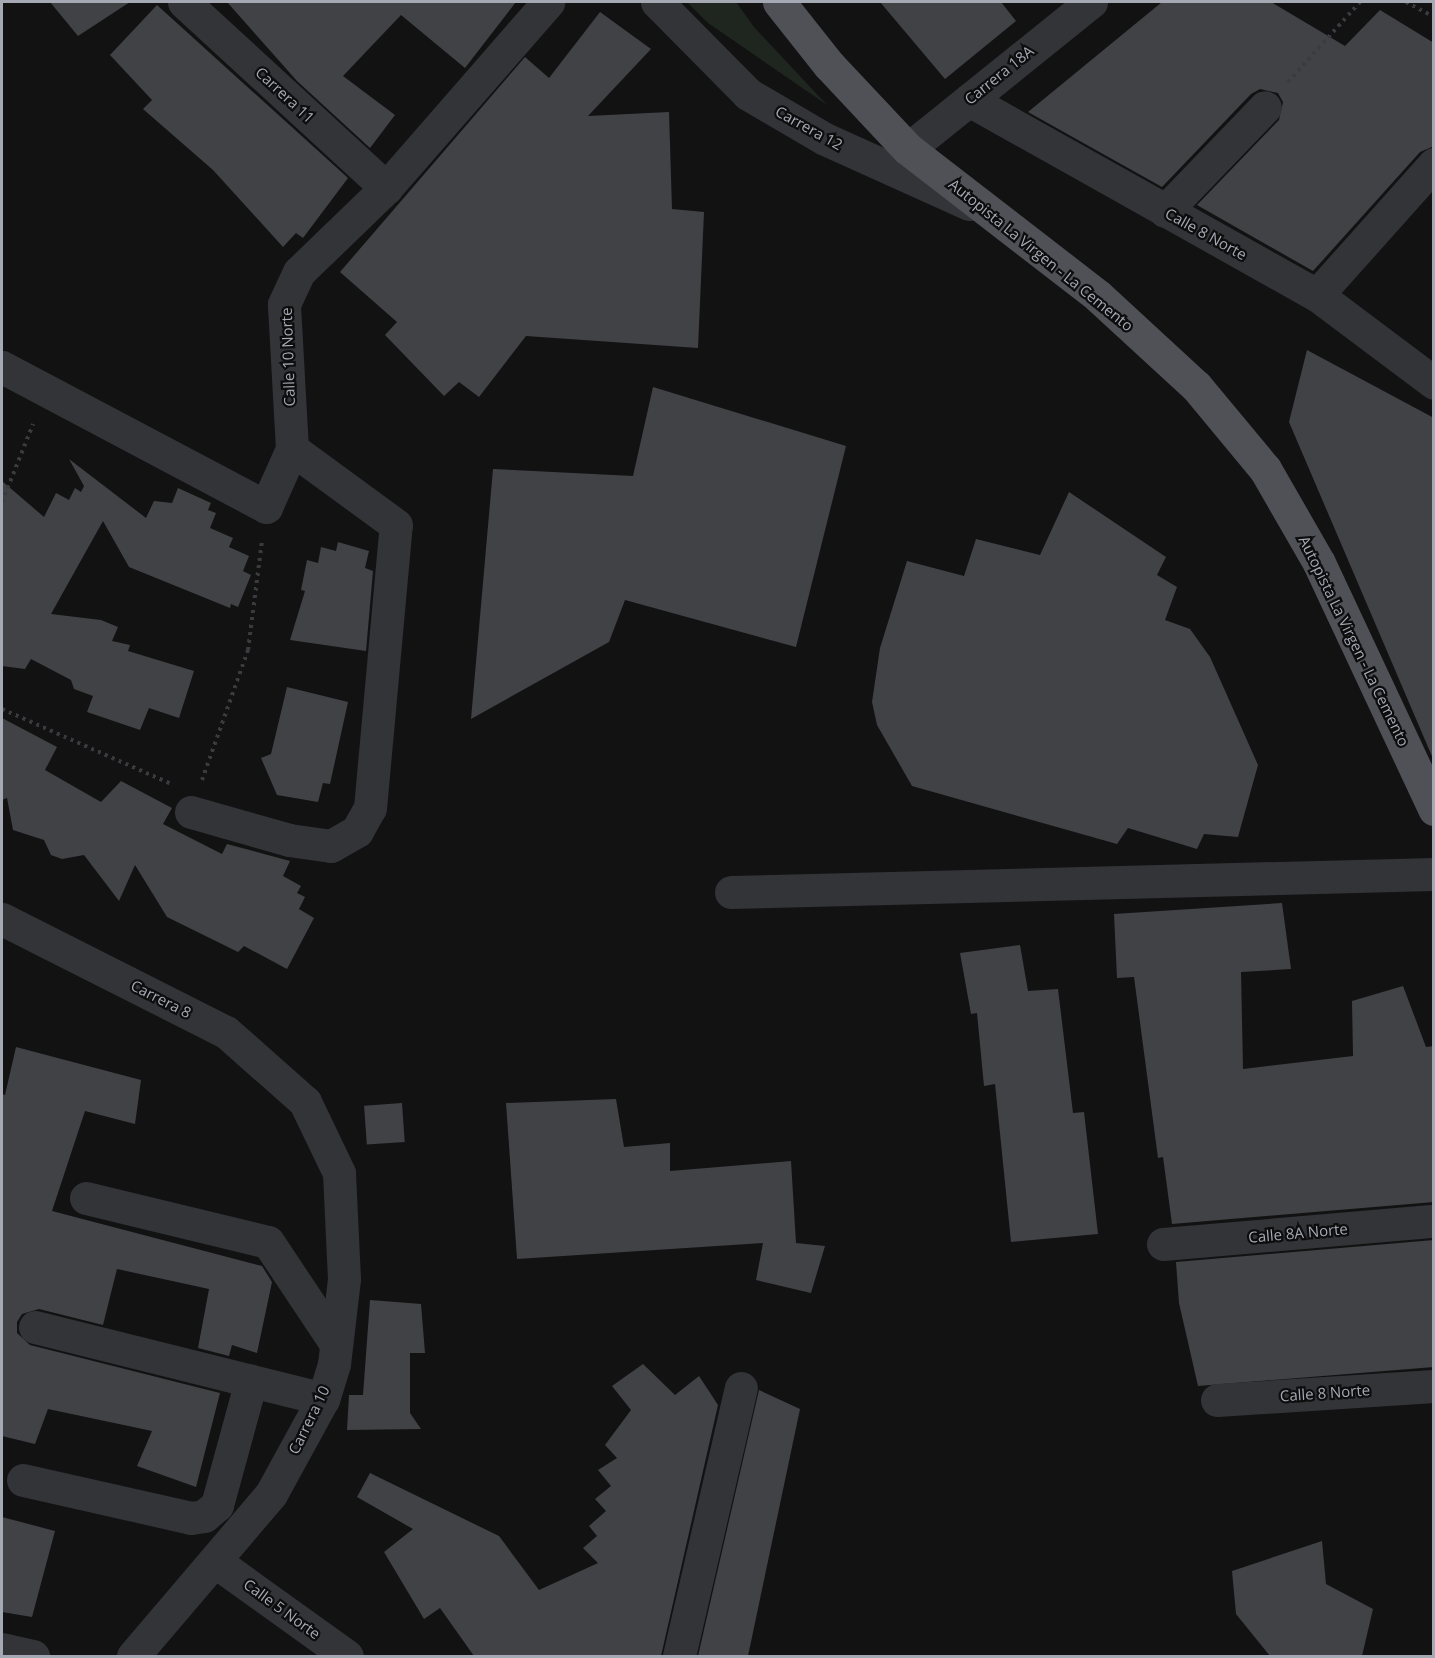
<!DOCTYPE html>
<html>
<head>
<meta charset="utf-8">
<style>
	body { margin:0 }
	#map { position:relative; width:1435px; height:1658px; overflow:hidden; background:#121213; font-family:"Open Sans",sans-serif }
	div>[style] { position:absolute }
	.green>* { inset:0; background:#1e261f }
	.building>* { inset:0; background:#414246; transform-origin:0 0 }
	.path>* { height:4px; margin-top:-2px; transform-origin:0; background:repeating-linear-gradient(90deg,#393b3f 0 3px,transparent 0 7.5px) }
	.minor>* { height:33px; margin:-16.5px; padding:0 16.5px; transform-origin:16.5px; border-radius:16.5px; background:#333438 }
	.major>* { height:33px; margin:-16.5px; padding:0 16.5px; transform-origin:16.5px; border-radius:16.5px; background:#4f5157 }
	span { translate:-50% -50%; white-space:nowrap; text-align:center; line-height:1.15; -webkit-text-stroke:4.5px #0d0d0e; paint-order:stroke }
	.street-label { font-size:15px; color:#a4a9b4 }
	.frame { position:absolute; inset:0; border:3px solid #a4a9b4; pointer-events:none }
</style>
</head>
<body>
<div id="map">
	<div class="green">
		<div style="clip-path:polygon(687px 2px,736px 2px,754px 27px,827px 105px,708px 23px)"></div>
	</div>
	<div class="building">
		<div style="clip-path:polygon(50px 2px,130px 2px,78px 36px)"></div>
		<div style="clip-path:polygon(227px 2px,516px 2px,465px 68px,401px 15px,343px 76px,395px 115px,370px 148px,297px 81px)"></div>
		<div style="clip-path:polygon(880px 2px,1001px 2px,1016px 21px,945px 79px)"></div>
		<div style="clip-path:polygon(1162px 2px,1271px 2px,1345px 46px,1380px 10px,1434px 43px,1434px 146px,1420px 152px,1313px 271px,1197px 205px,1279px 120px,1283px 102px,1278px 93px,1260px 89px,1251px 94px,1162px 187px,1028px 112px)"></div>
		<div style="clip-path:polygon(157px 5px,348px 178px,303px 238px,296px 233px,283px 247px,213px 170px,143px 109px,152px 100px,110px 55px)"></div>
		<div style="clip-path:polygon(600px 12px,651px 49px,588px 116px,669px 112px,672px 209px,704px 212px,698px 348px,526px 336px,479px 397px,459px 382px,444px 396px,385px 335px,397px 322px,340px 272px,525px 57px,549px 78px)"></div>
		<div style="clip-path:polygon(1307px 350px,1434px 418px,1434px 761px,1289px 422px)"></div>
		<div style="clip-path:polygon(653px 387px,846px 446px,796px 647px,625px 600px,609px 642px,471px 719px,493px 469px,633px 476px)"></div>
		<div style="clip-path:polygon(69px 459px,146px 518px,154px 501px,172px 503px,178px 488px,211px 503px,208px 510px,216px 513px,210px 528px,233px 538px,229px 547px,249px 556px,243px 571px,251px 575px,238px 607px,231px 604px,230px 608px,129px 567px,103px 521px,51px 614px,101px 620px,118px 627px,112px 641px,130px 645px,128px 651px,194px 671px,179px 718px,149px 708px,140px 730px,87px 712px,93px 696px,74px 689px,71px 680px,31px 659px,25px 669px,2px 666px,2px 481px,44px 517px,56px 493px,69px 500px,75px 488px,81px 492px,84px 486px)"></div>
		<div style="clip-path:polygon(1069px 492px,1166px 557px,1157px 575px,1177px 587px,1165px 620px,1190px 629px,1210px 657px,1258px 765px,1238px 837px,1204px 834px,1197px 849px,1128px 828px,1117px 844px,912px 786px,877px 725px,872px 702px,880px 648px,907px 561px,964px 576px,976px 539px,1040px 555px)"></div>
		<div style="clip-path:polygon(338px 542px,369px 551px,365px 568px,373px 571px,366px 651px,290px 640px,305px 591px,301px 590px,307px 560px,318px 563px,321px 547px,336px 551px)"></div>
		<div style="clip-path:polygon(287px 687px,348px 702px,330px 784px,323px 783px,318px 802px,277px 795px,261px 758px,271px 754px)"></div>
		<div style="clip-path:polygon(2px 718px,57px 747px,45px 770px,101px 802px,121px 781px,172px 808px,163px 824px,222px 854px,227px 844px,290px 861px,283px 876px,301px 886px,297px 893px,305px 897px,299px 909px,314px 918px,287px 969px,244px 946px,238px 952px,167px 917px,135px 865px,119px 901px,84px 855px,62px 859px,51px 855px,44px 840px,13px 830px,7px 798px,2px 800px)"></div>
		<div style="clip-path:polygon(1282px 903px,1291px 969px,1241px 972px,1243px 1069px,1353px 1056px,1352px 1001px,1403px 986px,1426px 1047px,1434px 1046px,1434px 1202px,1172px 1224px,1163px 1157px,1158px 1158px,1134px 977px,1117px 978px,1114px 914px)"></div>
		<div style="clip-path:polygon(1020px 945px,1028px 991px,1058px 989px,1073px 1113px,1084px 1112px,1098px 1234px,1011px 1242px,995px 1084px,984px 1086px,977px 1013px,971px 1014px,960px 953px)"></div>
		<div style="clip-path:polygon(16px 1047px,141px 1080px,135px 1124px,85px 1111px,52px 1211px,262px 1266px,272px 1282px,257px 1353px,232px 1345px,229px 1356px,198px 1348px,209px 1289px,117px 1269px,103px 1325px,39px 1309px,22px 1314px,17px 1322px,17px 1333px,30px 1345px,220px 1393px,196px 1487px,137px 1466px,152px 1431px,48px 1409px,35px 1444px,2px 1436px,2px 1094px,5px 1095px)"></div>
		<div style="clip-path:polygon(616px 1099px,624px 1147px,670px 1143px,670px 1171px,791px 1161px,796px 1243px,825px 1246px,811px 1293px,756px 1280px,763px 1243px,517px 1259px,506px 1103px)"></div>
		<div style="left:402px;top:1103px;width:39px;height:38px;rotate:86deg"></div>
		<div style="clip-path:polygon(1434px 1240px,1434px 1367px,1198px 1386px,1179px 1303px,1176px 1262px)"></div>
		<div style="clip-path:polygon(370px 1300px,421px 1304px,425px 1353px,410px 1353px,410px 1413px,421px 1429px,347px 1430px,349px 1395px,363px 1395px)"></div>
		<div style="clip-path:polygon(643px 1364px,675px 1395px,699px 1376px,718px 1405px,661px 1656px,474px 1656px,440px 1608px,424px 1619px,384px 1552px,413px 1529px,357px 1497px,370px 1473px,499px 1536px,539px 1590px,598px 1563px,583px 1548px,597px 1536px,589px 1526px,606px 1511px,595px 1499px,611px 1486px,598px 1470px,617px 1458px,605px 1445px,631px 1410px,612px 1386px)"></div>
		<div style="clip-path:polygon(759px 1390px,800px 1409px,748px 1656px,698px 1656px)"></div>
		<div style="clip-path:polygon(2px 1517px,55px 1531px,32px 1617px,2px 1612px)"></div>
		<div style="clip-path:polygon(1322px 1541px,1326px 1584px,1373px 1609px,1362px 1656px,1270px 1656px,1236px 1614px,1232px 1571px)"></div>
	</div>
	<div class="path">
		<div style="left:1406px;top:2px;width:32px;rotate:28deg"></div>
		<div style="left:1288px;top:82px;width:108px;rotate:-48deg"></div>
		<div style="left:2px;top:502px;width:84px;rotate:-68.3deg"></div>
		<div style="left:2px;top:709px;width:185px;rotate:23.9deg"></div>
		<div style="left:202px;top:780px;width:138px;rotate:-70.5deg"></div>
		<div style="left:248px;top:650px;width:110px;rotate:-82.7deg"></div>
	</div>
	<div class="minor">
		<div style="left:184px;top:2px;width:275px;rotate:42.6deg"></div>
		<div style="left:657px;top:2px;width:129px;rotate:45.3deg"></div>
		<div style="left:748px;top:94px;width:89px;rotate:30.3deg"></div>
		<div style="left:825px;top:139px;width:158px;rotate:24.3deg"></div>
		<div style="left:969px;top:100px;width:399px;rotate:29.3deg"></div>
		<div style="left:1317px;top:295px;width:146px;rotate:36.9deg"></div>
		<div style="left:908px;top:149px;width:235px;rotate:-38.8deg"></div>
		<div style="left:1165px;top:211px;width:144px;rotate:-46.1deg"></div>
		<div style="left:1317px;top:295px;width:176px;rotate:-48.2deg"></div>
		<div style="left:2px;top:367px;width:299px;rotate:27.9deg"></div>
		<div style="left:266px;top:507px;width:64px;rotate:-65.9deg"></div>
		<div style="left:292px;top:449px;width:145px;rotate:-93.2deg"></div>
		<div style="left:284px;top:304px;width:35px;rotate:-65deg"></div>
		<div style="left:299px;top:272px;width:121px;rotate:-44deg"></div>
		<div style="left:386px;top:188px;width:247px;rotate:-48.9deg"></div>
		<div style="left:191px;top:812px;width:102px;rotate:15.9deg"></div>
		<div style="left:289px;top:840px;width:42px;rotate:8.1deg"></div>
		<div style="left:331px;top:846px;width:30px;rotate:-30deg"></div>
		<div style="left:357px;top:831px;width:26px;rotate:-61deg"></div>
		<div style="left:370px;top:808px;width:284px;rotate:-84.8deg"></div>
		<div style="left:396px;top:525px;width:129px;rotate:-143.8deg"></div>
		<div style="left:731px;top:892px;width:703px;rotate:-1.47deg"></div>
		<div style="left:2px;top:919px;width:251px;rotate:26.8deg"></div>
		<div style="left:226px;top:1032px;width:106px;rotate:41.5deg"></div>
		<div style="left:305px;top:1102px;width:79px;rotate:64.4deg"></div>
		<div style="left:339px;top:1173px;width:106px;rotate:87.3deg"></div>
		<div style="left:344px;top:1279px;width:86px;rotate:96.7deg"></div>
		<div style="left:334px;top:1364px;width:37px;rotate:107deg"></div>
		<div style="left:323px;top:1399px;width:108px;rotate:118.7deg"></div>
		<div style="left:271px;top:1494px;width:213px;rotate:130.4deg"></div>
		<div style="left:86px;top:1198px;width:187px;rotate:13.6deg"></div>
		<div style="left:268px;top:1242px;width:123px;rotate:56.3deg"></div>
		<div style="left:1163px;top:1244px;width:272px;rotate:-4.9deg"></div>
		<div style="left:35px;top:1327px;width:297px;rotate:14deg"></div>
		<div style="left:1217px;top:1400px;width:217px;rotate:-3.7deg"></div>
		<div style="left:23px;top:1480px;width:172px;rotate:12.7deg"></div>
		<div style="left:191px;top:1518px;width:13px;rotate:-9deg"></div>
		<div style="left:204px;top:1516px;width:17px;rotate:-40deg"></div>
		<div style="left:217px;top:1505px;width:129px;rotate:-74.7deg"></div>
		<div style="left:216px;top:1562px;width:161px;rotate:35.7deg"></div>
		<div style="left:2px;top:1649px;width:32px;rotate:13deg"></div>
		<div style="left:679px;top:1656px;width:275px;rotate:-77deg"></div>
	</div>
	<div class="major">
		<div style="left:779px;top:2px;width:80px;rotate:51.6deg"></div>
		<div style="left:829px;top:65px;width:115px;rotate:46.8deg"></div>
		<div style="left:908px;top:149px;width:240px;rotate:37.7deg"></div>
		<div style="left:1098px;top:296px;width:133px;rotate:42.6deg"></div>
		<div style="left:1196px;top:386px;width:108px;rotate:50.3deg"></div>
		<div style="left:1265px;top:469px;width:108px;rotate:60.1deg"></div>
		<div style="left:1319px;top:563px;width:272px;rotate:64.9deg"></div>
	</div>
	<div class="street-label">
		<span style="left:999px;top:75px;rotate:-39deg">Carrera 18A</span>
		<span style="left:285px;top:95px;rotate:43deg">Carrera 11</span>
		<span style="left:809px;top:128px;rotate:29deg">Carrera 12</span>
		<span style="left:1206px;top:234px;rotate:29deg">Calle 8 Norte</span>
		<span style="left:1041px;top:255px;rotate:39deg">Autopista La Virgen - La Cemento</span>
		<span style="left:288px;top:357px;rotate:-92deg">Calle 10 Norte</span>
		<span style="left:1354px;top:641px;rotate:64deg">Autopista La Virgen - La Cemento</span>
		<span style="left:161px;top:999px;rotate:27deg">Carrera 8</span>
		<span style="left:1298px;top:1233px;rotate:-5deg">Calle 8A Norte</span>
		<span style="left:1325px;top:1393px;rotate:-4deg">Calle 8 Norte</span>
		<span style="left:309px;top:1420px;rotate:-64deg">Carrera 10</span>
		<span style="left:282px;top:1609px;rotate:36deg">Calle 5 Norte</span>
	</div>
	<div class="frame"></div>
</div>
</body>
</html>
